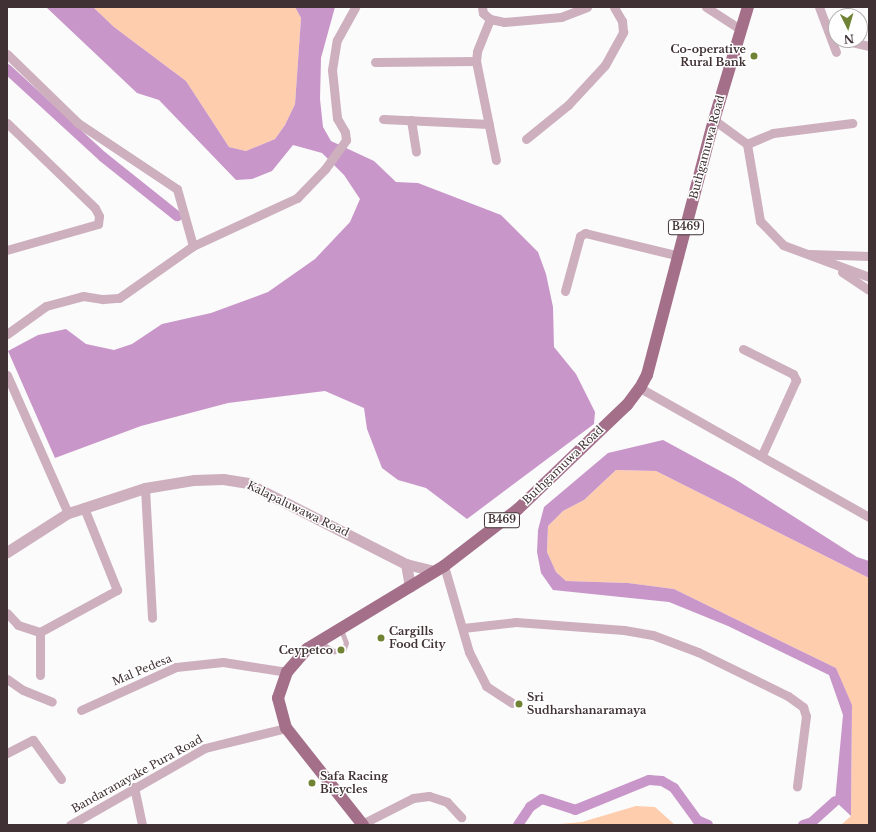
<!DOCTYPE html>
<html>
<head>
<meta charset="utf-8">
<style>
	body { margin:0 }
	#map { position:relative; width:876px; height:832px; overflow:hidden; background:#fbfbfb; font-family:"Libre Baskerville",serif }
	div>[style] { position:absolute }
	.green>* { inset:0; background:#fecdad }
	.water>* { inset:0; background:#c896c8 }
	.canal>* { height:10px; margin:-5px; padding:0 5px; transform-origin:5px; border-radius:5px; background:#c896c8 }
	.service>* { height:4.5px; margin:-2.25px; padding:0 2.25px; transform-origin:2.25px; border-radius:2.25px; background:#cdafbd }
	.minor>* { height:9px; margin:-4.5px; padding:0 4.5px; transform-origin:4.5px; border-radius:4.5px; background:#cdafbd }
	.tertiary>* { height:11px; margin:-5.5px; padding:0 5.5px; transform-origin:5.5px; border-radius:5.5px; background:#cdafbd }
	.primary>* { height:12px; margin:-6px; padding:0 6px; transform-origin:6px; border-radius:6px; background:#a46f89 }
	.dots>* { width:11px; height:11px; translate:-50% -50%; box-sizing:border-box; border:2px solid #fff; border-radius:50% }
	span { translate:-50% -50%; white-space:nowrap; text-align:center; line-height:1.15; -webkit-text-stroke:3px #fff; paint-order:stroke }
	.shield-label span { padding:1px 3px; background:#fff; border:1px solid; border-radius:3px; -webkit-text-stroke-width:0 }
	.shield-label { font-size:10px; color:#403234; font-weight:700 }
	.poi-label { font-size:11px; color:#403234; font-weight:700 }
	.right { translate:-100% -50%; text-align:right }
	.left { translate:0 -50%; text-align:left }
	.street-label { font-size:11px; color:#403234 }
	.frame { position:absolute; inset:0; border:8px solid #403234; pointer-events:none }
	.north { position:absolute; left:828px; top:8px; width:40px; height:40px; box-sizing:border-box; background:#fff; border:1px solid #b3adae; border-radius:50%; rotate:175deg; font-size:11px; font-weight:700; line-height:16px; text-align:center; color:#403234 }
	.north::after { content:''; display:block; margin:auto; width:14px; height:18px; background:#708334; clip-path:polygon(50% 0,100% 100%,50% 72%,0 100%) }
</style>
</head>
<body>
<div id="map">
	<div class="green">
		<div style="clip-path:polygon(93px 7px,295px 7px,301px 18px,295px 104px,285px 125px,275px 139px,246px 151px,229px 147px,186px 81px,114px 27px)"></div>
		<div style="clip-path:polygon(616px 470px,656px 471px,869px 578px,869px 825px,841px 825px,851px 816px,852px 706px,836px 668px,674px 589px,628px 583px,566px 581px,556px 572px,547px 552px,548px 526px,563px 511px,584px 500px)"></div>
		<div style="clip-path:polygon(636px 806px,655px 807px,675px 825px,548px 825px,582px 822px)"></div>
	</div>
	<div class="water">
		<div style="clip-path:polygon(46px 7px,93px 7px,114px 27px,186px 81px,229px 147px,246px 151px,275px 139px,285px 125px,295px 104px,301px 18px,295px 7px,335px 7px,321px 58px,320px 99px,323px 127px,331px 141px,374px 161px,396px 182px,418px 183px,501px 215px,538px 252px,546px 274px,553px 307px,554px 347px,576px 374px,595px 412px,594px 424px,467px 519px,426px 488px,398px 480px,382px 468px,367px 429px,364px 408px,325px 391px,228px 403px,141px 426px,55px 458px,8px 351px,38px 335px,66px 329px,86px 344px,114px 350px,132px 344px,162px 324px,211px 313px,268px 292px,315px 259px,350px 222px,360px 199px,344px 175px,322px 153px,293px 145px,272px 171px,252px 179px,236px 180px,159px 100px,137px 93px)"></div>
		<div style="clip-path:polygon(663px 440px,735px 479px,857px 557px,869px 561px,869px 578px,656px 471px,616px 470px,584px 500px,563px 511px,548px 526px,547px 552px,556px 572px,566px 581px,628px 583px,674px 589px,836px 668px,852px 705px,851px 816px,835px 801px,843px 715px,829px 675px,728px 626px,669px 602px,553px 590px,541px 573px,537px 552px,538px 530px,544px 507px,608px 453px)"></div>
	</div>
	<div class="canal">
		<div style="left:7px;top:69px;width:130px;rotate:42.5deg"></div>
		<div style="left:103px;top:157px;width:95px;rotate:38.6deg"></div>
		<div style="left:518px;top:825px;width:22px;rotate:-56deg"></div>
		<div style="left:530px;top:807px;width:14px;rotate:-34deg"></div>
		<div style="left:542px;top:799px;width:35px;rotate:18deg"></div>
		<div style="left:575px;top:810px;width:80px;rotate:-22.1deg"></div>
		<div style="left:649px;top:780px;width:13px;rotate:4deg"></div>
		<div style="left:662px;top:781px;width:14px;rotate:30deg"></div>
		<div style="left:674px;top:788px;width:39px;rotate:54deg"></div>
		<div style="left:697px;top:820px;width:12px;rotate:24deg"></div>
		<div style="left:803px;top:825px;width:9px;rotate:-18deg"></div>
		<div style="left:812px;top:822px;width:31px;rotate:-42deg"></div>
	</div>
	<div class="service">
		<div style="left:320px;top:642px;width:17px;rotate:33deg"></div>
		<div style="left:334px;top:651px;width:10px;rotate:-11deg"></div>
		<div style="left:344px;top:649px;width:6px;rotate:-72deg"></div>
		<div style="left:346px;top:643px;width:14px;rotate:-111deg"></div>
	</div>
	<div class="minor">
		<div style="left:482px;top:7px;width:6px;rotate:81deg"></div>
		<div style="left:483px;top:13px;width:9px;rotate:41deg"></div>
		<div style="left:490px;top:19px;width:14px;rotate:12deg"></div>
		<div style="left:504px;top:22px;width:57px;rotate:-5deg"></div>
		<div style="left:561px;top:17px;width:28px;rotate:-21deg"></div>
		<div style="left:706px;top:7px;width:40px;rotate:32.9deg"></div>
		<div style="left:819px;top:7px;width:48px;rotate:69.3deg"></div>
		<div style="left:490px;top:19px;width:35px;rotate:112deg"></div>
		<div style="left:477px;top:52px;width:9px;rotate:96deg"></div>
		<div style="left:476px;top:61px;width:101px;rotate:78.6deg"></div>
		<div style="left:843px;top:40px;width:27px;rotate:13deg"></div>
		<div style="left:7px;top:54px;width:99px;rotate:44.2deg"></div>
		<div style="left:78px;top:123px;width:119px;rotate:33.7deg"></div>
		<div style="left:177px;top:189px;width:59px;rotate:74.3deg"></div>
		<div style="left:375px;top:62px;width:101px;rotate:-0.6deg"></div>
		<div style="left:383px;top:119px;width:106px;rotate:2.7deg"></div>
		<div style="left:411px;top:120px;width:32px;rotate:81deg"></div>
		<div style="left:714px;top:120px;width:41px;rotate:36deg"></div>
		<div style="left:747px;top:144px;width:78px;rotate:80.4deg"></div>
		<div style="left:760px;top:221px;width:33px;rotate:46deg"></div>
		<div style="left:783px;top:245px;width:92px;rotate:20.4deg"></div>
		<div style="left:7px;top:123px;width:122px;rotate:44deg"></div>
		<div style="left:95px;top:208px;width:9px;rotate:63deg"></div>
		<div style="left:99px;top:216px;width:8px;rotate:97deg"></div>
		<div style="left:98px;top:224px;width:95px;rotate:164.1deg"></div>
		<div style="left:526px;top:139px;width:54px;rotate:-39deg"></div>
		<div style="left:568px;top:105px;width:54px;rotate:-47.2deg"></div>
		<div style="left:605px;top:65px;width:38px;rotate:-61deg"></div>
		<div style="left:623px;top:32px;width:11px;rotate:-95deg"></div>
		<div style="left:622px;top:21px;width:16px;rotate:-120deg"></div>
		<div style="left:747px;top:144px;width:28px;rotate:-23deg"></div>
		<div style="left:773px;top:133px;width:80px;rotate:-7.2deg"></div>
		<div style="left:810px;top:254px;width:59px;rotate:1.9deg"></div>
		<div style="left:842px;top:272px;width:32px;rotate:34deg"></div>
		<div style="left:565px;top:291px;width:57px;rotate:-74.7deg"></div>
		<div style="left:580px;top:236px;width:6px;rotate:-31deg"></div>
		<div style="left:585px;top:233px;width:97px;rotate:13.7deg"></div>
		<div style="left:7px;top:334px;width:48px;rotate:-35.7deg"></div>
		<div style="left:46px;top:306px;width:38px;rotate:-15deg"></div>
		<div style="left:83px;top:296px;width:20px;rotate:9deg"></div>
		<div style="left:103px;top:299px;width:16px;rotate:-4deg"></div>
		<div style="left:119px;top:298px;width:90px;rotate:-35.1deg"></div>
		<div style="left:193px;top:246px;width:115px;rotate:-24.8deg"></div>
		<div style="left:297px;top:198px;width:40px;rotate:-46deg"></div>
		<div style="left:325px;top:169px;width:36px;rotate:-54deg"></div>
		<div style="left:346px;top:140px;width:8px;rotate:-97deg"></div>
		<div style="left:345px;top:132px;width:16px;rotate:-120deg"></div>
		<div style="left:337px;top:118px;width:48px;rotate:-95.9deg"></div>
		<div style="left:332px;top:70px;width:30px;rotate:-81deg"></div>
		<div style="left:337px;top:40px;width:38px;rotate:-61deg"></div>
		<div style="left:743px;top:349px;width:56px;rotate:26.6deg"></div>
		<div style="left:793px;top:374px;width:7px;rotate:63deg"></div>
		<div style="left:796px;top:380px;width:82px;rotate:114.4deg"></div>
		<div style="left:7px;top:375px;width:151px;rotate:66.2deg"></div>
		<div style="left:640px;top:388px;width:263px;rotate:29.4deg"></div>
		<div style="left:145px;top:488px;width:130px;rotate:86.9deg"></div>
		<div style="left:444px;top:566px;width:90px;rotate:73.8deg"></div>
		<div style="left:469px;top:652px;width:38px;rotate:63deg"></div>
		<div style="left:486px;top:686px;width:31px;rotate:33deg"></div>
		<div style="left:7px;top:613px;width:16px;rotate:47deg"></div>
		<div style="left:18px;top:625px;width:23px;rotate:18deg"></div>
		<div style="left:40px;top:632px;width:88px;rotate:-28.6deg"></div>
		<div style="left:117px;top:590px;width:88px;rotate:-111.9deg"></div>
		<div style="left:463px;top:628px;width:53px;rotate:-6.5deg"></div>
		<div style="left:516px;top:622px;width:108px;rotate:4.2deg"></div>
		<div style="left:624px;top:630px;width:29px;rotate:10deg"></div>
		<div style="left:653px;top:635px;width:48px;rotate:20.7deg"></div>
		<div style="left:698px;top:652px;width:100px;rotate:26.1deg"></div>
		<div style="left:788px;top:696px;width:19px;rotate:36deg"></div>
		<div style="left:803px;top:707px;width:9px;rotate:72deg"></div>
		<div style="left:806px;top:716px;width:71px;rotate:97.3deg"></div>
		<div style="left:40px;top:632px;width:43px;rotate:90deg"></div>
		<div style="left:7px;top:679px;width:19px;rotate:35deg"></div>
		<div style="left:23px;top:690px;width:31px;rotate:22deg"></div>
		<div style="left:81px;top:710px;width:104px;rotate:-24.4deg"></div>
		<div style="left:176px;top:667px;width:47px;rotate:-6.1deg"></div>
		<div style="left:223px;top:662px;width:65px;rotate:8.9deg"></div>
		<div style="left:7px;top:753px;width:29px;rotate:-27deg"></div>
		<div style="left:33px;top:740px;width:48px;rotate:54.3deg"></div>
		<div style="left:134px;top:787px;width:39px;rotate:78deg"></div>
		<div style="left:70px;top:825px;width:155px;rotate:-29.7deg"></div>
		<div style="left:205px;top:748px;width:83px;rotate:-13.9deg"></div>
		<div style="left:360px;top:825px;width:59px;rotate:-27deg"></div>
		<div style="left:413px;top:798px;width:16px;rotate:-7deg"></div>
		<div style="left:429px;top:796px;width:19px;rotate:18deg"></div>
		<div style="left:447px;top:802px;width:21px;rotate:47deg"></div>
	</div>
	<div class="tertiary">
		<div style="left:7px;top:552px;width:72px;rotate:-32.6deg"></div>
		<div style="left:68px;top:513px;width:17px;rotate:-17deg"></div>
		<div style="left:84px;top:508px;width:64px;rotate:-18.2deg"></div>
		<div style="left:145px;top:488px;width:50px;rotate:-9.3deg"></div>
		<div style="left:194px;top:480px;width:29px;rotate:-2deg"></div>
		<div style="left:223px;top:479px;width:24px;rotate:9deg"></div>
		<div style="left:247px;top:483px;width:178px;rotate:27deg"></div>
		<div style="left:406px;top:564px;width:29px;rotate:14deg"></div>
		<div style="left:406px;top:564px;width:23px;rotate:80deg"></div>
	</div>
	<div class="primary">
		<div style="left:363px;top:825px;width:124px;rotate:-128.4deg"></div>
		<div style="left:286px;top:728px;width:31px;rotate:-105deg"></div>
		<div style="left:278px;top:698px;width:28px;rotate:-71deg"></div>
		<div style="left:287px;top:672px;width:30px;rotate:-49deg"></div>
		<div style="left:307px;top:649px;width:160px;rotate:-31.2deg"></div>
		<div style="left:444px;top:566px;width:93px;rotate:-37.6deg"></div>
		<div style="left:518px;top:509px;width:151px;rotate:-43.7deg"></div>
		<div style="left:627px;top:405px;width:21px;rotate:-53deg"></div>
		<div style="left:640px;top:388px;width:15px;rotate:-62deg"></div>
		<div style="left:647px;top:375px;width:264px;rotate:-75.3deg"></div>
		<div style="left:714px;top:120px;width:118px;rotate:-73.3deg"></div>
	</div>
	<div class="dots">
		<div style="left:754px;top:56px;background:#708334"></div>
		<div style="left:381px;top:638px;background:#708334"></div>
		<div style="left:341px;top:650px;background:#708334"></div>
		<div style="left:519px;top:704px;background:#708334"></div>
		<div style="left:312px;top:783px;background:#708334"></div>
	</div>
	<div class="shield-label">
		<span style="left:686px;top:227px">B469</span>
		<span style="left:502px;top:520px">B469</span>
	</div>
	<div class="poi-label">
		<span class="right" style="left:746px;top:56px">Co-operative<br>Rural Bank</span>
		<span class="left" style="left:389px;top:638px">Cargills<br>Food City</span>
		<span class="right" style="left:333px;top:650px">Ceypetco</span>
		<span class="left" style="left:527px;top:704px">Sri<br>Sudharshanaramaya</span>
		<span class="left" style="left:320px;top:783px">Safa Racing<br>Bicycles</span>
	</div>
	<div class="street-label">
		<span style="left:707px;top:147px;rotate:-75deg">Buthgamuwa Road</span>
		<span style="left:563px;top:465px;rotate:-44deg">Buthgamuwa Road</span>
		<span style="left:298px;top:509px;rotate:26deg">Kalapaluwawa Road</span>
		<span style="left:142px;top:670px;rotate:-23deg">Mal Pedesa</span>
		<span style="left:137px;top:774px;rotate:-29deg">Bandaranayake Pura Road</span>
	</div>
	<div class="frame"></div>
	<div class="north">N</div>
</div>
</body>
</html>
